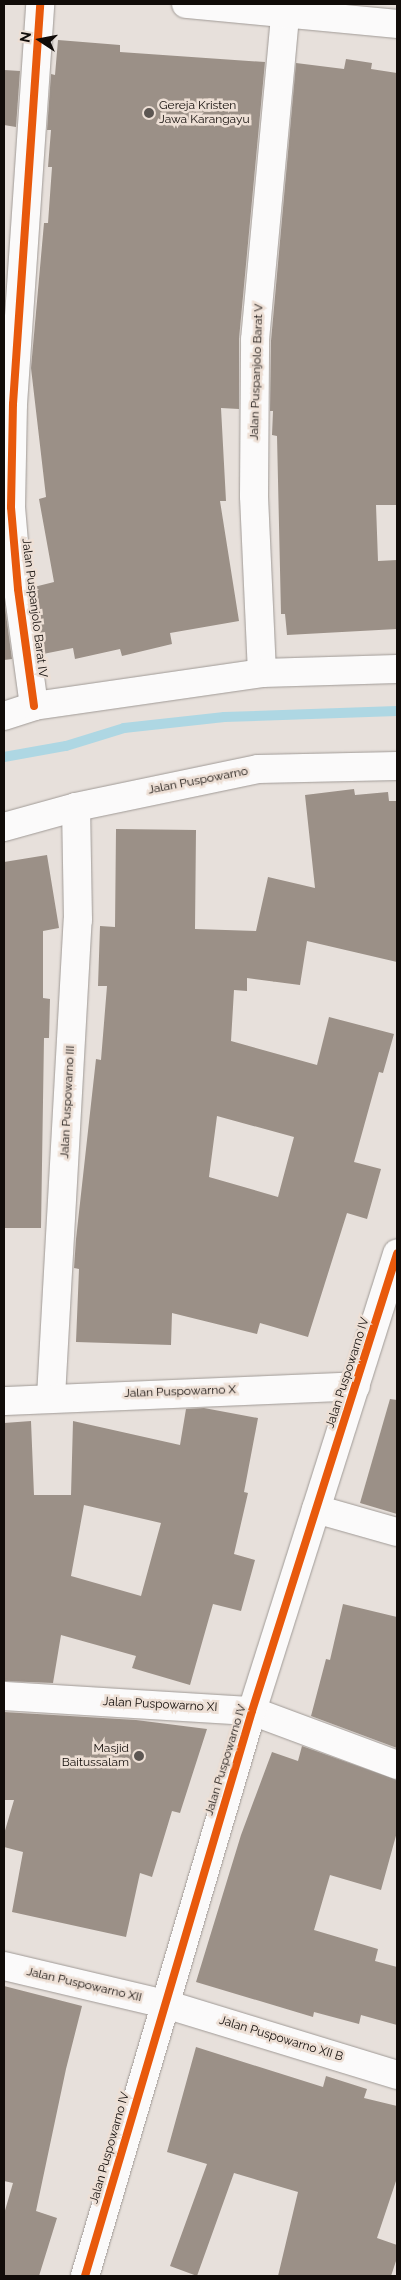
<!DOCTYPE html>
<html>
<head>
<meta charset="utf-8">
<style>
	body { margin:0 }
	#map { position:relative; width:401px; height:2280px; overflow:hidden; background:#e7e0db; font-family:Raleway,sans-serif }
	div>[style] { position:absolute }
	.stream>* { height:10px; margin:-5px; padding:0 5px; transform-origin:5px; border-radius:5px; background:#aed7e3 }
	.building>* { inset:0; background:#9b9087 }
	.roads { filter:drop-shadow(0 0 1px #a09a96) drop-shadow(0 0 1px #a09a96) }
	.minor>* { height:28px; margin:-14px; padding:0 14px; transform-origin:14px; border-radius:14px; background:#fbfafa }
	.tertiary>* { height:28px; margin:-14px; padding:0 14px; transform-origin:14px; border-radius:14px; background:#fbfafa }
	.cycleway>* { height:8px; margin:-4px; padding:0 4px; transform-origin:4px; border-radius:4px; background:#e8590c }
	.dots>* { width:14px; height:14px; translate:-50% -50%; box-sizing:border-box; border:2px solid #eddfd5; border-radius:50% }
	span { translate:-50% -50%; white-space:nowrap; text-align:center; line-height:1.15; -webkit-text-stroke:5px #eddfd5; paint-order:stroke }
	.poi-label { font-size:12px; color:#110c09 }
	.left { translate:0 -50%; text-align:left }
	.right { translate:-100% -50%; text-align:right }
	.street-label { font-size:12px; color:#110c09 }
	.frame { position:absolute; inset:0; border:5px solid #110c09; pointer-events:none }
	.north { position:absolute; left:15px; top:15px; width:50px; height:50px; -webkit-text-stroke:4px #eddfd5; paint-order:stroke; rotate:281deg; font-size:14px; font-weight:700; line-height:20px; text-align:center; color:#110c09 }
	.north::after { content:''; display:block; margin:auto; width:18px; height:22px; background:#110c09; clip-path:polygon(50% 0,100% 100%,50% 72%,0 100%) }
</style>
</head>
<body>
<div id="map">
	<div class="stream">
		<div style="left:4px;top:757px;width:63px;rotate:-10.1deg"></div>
		<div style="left:66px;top:746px;width:61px;rotate:-17.2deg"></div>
		<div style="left:124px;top:728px;width:101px;rotate:-6.3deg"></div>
		<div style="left:224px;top:717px;width:173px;rotate:-2deg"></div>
	</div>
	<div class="building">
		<div style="clip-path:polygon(58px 40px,120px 45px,120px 52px,265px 62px,239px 339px,239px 409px,221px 408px,226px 501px,220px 501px,239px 621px,170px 633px,172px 644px,122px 656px,120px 649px,75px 659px,73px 648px,43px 654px,34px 587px,54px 582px,39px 499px,46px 497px,31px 368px,44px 223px,48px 223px,52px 167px,48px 167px,51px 130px,47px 130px,51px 74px,55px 75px)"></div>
		<div style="clip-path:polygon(346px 59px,372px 63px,371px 69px,397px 73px,397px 505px,376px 505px,378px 561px,397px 560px,397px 629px,287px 635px,285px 614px,281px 614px,277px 436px,272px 435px,273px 411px,270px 411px,271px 341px,296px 63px,344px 69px)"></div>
		<div style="clip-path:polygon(4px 70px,20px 71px,16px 127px,4px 125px)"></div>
		<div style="clip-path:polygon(4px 600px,12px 659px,4px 660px)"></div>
		<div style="clip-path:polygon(evenodd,354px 789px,355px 795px,388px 792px,389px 801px,397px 801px,397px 962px,307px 941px,300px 985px,247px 978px,247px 991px,234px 990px,231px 1041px,317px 1065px,329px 1017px,394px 1034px,383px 1073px,379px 1072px,354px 1162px,381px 1169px,367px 1219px,347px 1213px,308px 1337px,260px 1323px,257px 1334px,172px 1313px,171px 1345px,76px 1342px,79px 1269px,74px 1268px,76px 1239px,96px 1059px,101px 1060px,107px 986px,98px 986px,100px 926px,115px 927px,116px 829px,196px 830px,195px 929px,256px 931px,268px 877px,315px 888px,305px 795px,354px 789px,217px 1116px,294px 1137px,278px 1197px,209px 1177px,217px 1116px)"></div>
		<div style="clip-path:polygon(47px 855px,59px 928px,43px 931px,43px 998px,50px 999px,49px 1038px,44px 1038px,41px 1228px,4px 1228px,4px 862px)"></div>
		<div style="clip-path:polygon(390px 1399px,397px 1400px,397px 1514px,360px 1503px)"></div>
		<div style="clip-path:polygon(evenodd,204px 1408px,258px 1418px,244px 1492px,248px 1493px,234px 1554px,255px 1560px,241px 1611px,213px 1604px,190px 1685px,132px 1668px,136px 1656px,61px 1635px,53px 1683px,4px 1681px,4px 1423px,31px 1421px,34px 1495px,71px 1495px,73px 1421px,180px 1445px,186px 1409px,204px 1408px,84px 1505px,161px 1523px,141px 1596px,71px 1576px,84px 1505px)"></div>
		<div style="clip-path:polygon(343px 1604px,397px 1617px,397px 1748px,311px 1716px,326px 1659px,330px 1660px)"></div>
		<div style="clip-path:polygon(4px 1712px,136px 1720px,207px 1729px,180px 1813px,172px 1811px,152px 1877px,140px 1873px,126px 1937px,12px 1912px,23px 1852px,4px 1847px,4px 1834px,14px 1800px,4px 1800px)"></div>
		<div style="clip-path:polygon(302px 1746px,397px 1780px,397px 1832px,381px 1890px,330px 1875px,314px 1930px,378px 1949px,375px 1961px,397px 1967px,397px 2025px,361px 2015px,359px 2024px,314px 2012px,313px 2017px,196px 1982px,241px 1835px,272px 1752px,298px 1761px)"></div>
		<div style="clip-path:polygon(4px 1986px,82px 2006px,66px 2069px,36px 2211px,57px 2218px,39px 2276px,4px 2276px,4px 2214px,13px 2183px,4px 2181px)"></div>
		<div style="clip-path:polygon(196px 2047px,323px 2087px,326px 2076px,367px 2089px,364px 2098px,397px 2106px,397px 2178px,377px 2238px,397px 2245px,397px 2258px,391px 2276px,278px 2276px,298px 2192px,234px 2173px,197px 2276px,170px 2266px,207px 2164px,167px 2152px)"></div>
	</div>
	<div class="roads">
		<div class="minor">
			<div style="left:262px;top:673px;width:177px;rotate:-92.6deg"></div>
			<div style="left:254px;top:496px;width:156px;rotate:-89.6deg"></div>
			<div style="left:255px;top:340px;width:337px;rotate:-84.7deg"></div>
			<div style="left:34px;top:706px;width:118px;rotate:-97.8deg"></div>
			<div style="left:18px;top:589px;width:82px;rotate:-94.9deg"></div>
			<div style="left:11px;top:507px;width:103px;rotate:-88.9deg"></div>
			<div style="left:13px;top:404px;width:401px;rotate:-86.1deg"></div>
			<div style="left:4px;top:716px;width:32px;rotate:-18deg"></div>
			<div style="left:34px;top:706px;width:230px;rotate:-8.2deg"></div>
			<div style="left:262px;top:673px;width:135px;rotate:-1.7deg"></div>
			<div style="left:4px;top:827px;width:75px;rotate:-15.5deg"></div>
			<div style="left:76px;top:807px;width:186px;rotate:-11.8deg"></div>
			<div style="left:258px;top:769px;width:139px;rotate:-1.2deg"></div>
			<div style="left:51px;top:1397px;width:478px;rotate:-86.8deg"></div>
			<div style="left:78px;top:920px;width:113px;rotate:-91deg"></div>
			<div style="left:4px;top:1401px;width:352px;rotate:-2.4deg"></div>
			<div style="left:316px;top:1509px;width:84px;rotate:15.9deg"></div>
			<div style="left:4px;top:1696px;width:248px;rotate:3.5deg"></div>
			<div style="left:252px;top:1711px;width:155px;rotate:20.4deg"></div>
			<div style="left:4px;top:1966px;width:165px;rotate:13.3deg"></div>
			<div style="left:165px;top:2004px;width:243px;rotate:17deg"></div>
			<div style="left:85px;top:2276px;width:589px;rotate:-73.53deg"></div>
			<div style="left:252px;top:1711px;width:480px;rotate:-72.4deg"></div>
		</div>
		<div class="tertiary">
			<div style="left:186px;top:4px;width:212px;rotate:5.4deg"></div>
		</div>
	</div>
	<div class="cycleway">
		<div style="left:34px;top:706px;width:118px;rotate:-97.8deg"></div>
		<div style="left:18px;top:589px;width:82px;rotate:-94.9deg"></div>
		<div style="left:11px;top:507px;width:103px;rotate:-88.9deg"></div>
		<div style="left:13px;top:404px;width:401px;rotate:-86.1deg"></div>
		<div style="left:85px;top:2276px;width:589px;rotate:-73.53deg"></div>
		<div style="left:252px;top:1711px;width:480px;rotate:-72.4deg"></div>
	</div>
	<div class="dots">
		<div style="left:149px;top:113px;background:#5c5652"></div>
		<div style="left:139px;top:1756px;background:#5c5652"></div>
	</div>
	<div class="poi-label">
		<span class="left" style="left:159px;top:113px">Gereja Kristen<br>Jawa Karangayu</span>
		<span class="right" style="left:129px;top:1756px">Masjid<br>Baitussalam</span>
	</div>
	<div class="street-label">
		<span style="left:257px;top:372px;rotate:-88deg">Jalan Puspanjolo Barat V</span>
		<span style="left:34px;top:608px;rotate:83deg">Jalan Puspanjolo Barat IV</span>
		<span style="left:198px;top:781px;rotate:-11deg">Jalan Puspowarno</span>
		<span style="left:68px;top:1102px;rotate:-87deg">Jalan Puspowarno III</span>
		<span style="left:348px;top:1373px;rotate:-72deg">Jalan Puspowarno IV</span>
		<span style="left:180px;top:1392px;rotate:-2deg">Jalan Puspowarno X</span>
		<span style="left:160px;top:1705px;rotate:3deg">Jalan Puspowarno XI</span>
		<span style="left:226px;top:1760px;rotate:-73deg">Jalan Puspowarno IV</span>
		<span style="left:84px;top:1985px;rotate:13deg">Jalan Puspowarno XII</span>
		<span style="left:281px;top:2039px;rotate:17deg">Jalan Puspowarno XII B</span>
		<span style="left:110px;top:2148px;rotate:-74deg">Jalan Puspowarno IV</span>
	</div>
	<div class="frame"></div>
	<div class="north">N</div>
</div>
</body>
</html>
